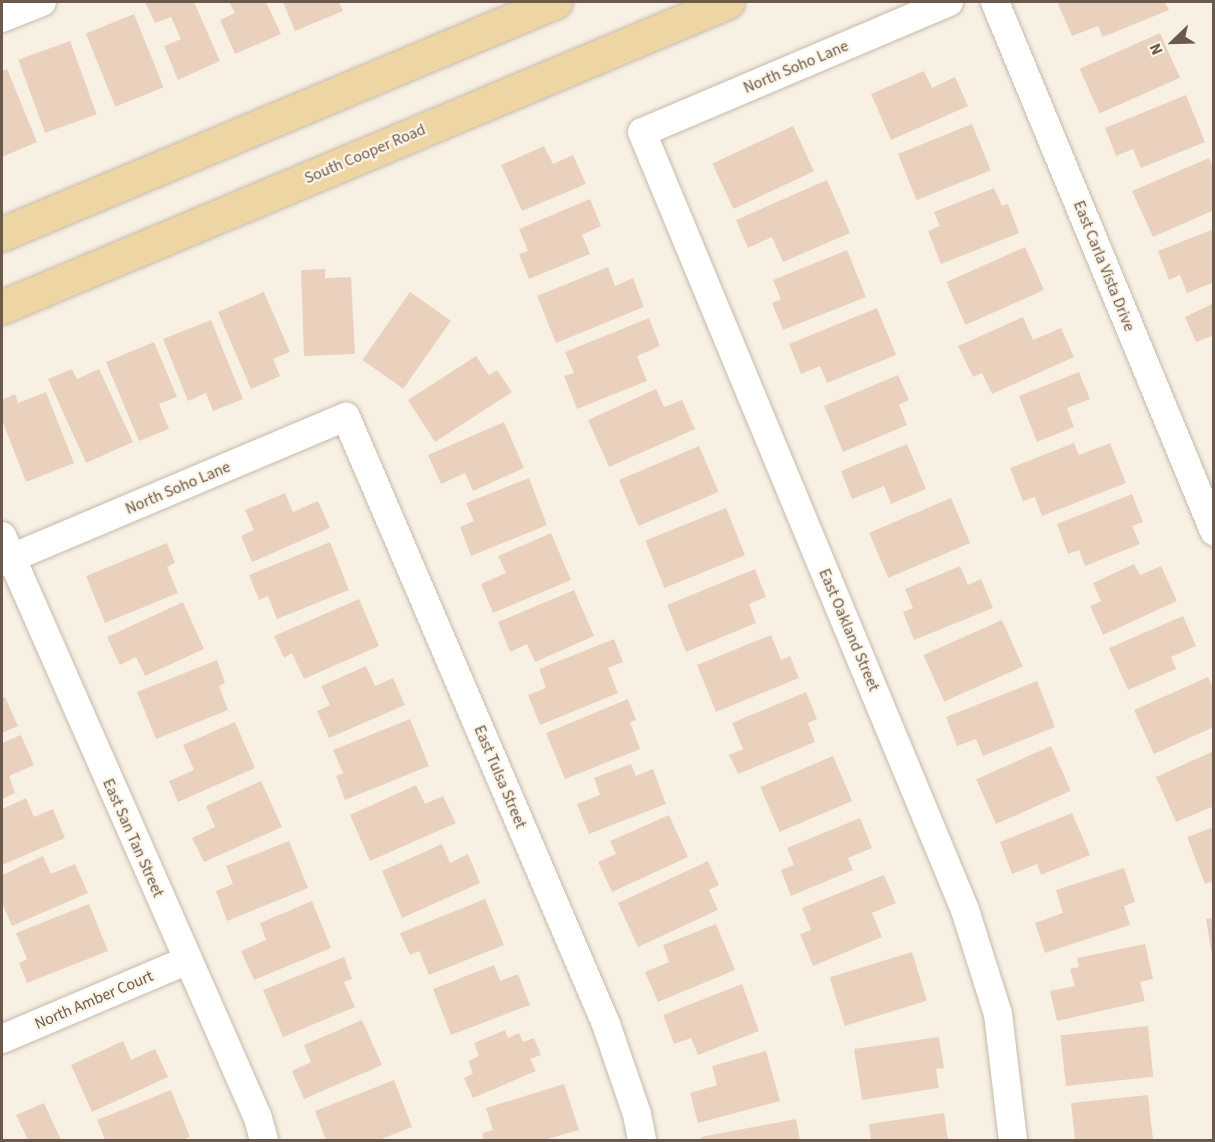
<!DOCTYPE html>
<html>
<head>
<meta charset="utf-8">
<style>
	body { margin:0 }
	#map { position:relative; width:1215px; height:1142px; overflow:hidden; background:#f8f1e3; font-family:"Source Sans 3",sans-serif }
	div>[style] { position:absolute }
	.building>* { inset:0; background:#ead1be; transform-origin:0 0 }
	.roads { filter:drop-shadow(0 0 2px #c7b9ac) drop-shadow(0 0 2px #c7b9ac) }
	.minor>* { height:28px; margin:-14px; padding:0 14px; transform-origin:14px; border-radius:14px; background:#fff }
	.major>* { height:33px; margin:-16.5px; padding:0 16.5px; transform-origin:16.5px; border-radius:16.5px; background:#eed6a4 }
	span { translate:-50% -50%; white-space:nowrap; text-align:center; line-height:1.15; -webkit-text-stroke:4.5px #fcf5e8; paint-order:stroke }
	.street-label { font-size:16px; color:#6c594d }
	.frame { position:absolute; inset:0; border:3px solid #6c594d; pointer-events:none }
	.north { position:absolute; left:1143px; top:12px; width:60px; height:60px; -webkit-text-stroke:4px #fcf5e8; paint-order:stroke; rotate:247deg; font-size:16px; font-weight:700; line-height:24px; text-align:center; color:#6c594d }
	.north::after { content:''; display:block; margin:auto; width:21px; height:27px; background:#6c594d; clip-path:polygon(50% 0,100% 100%,50% 72%,0 100%) }
</style>
</head>
<body>
<div id="map">
	<div class="building">
		<div style="clip-path:polygon(145px 2px,194px 2px,220px 61px,178px 80px,164px 46px,181px 39px,171px 17px,155px 23px)"></div>
		<div style="clip-path:polygon(229px 2px,266px 2px,281px 34px,235px 54px,220px 20px,235px 13px)"></div>
		<div style="clip-path:polygon(283px 2px,339px 2px,343px 11px,295px 31px)"></div>
		<div style="clip-path:polygon(1064px 2px,1165px 2px,1169px 10px,1103px 37px,1098px 26px,1072px 36px,1058px 4px)"></div>
		<div style="left:134px;top:14px;width:79px;height:52px;rotate:68deg"></div>
		<div style="left:1160px;top:33px;width:49px;height:88px;rotate:66deg"></div>
		<div style="left:70px;top:41px;width:78px;height:55px;rotate:70deg"></div>
		<div style="clip-path:polygon(7px 69px,37px 142px,2px 157px,2px 71px)"></div>
		<div style="clip-path:polygon(924px 71px,932px 88px,955px 77px,968px 106px,891px 140px,871px 94px)"></div>
		<div style="clip-path:polygon(1186px 95px,1205px 142px,1141px 168px,1133px 149px,1116px 156px,1105px 128px)"></div>
		<div style="left:972px;top:124px;width:50px;height:80px;rotate:68deg"></div>
		<div style="left:793px;top:126px;width:50px;height:89px;rotate:65deg"></div>
		<div style="clip-path:polygon(544px 146px,553px 164px,573px 155px,586px 184px,522px 211px,501px 165px)"></div>
		<div style="clip-path:polygon(1209px 158px,1214px 169px,1214px 210px,1153px 237px,1132px 191px)"></div>
		<div style="clip-path:polygon(827px 180px,850px 233px,783px 262px,772px 237px,748px 248px,736px 220px)"></div>
		<div style="clip-path:polygon(994px 188px,1002px 206px,1008px 204px,1019px 233px,941px 264px,928px 231px,940px 226px,934px 212px)"></div>
		<div style="clip-path:polygon(590px 199px,601px 226px,582px 235px,590px 254px,529px 279px,519px 254px,528px 251px,519px 229px)"></div>
		<div style="clip-path:polygon(1214px 229px,1214px 282px,1187px 293px,1180px 275px,1169px 280px,1158px 251px)"></div>
		<div style="left:1025px;top:247px;width:47px;height:86px;rotate:66deg"></div>
		<div style="clip-path:polygon(847px 250px,866px 297px,783px 330px,772px 303px,781px 299px,773px 280px)"></div>
		<div style="clip-path:polygon(608px 267px,615px 286px,633px 278px,644px 307px,556px 343px,537px 296px)"></div>
		<div style="clip-path:polygon(325px 269px,325px 278px,351px 277px,355px 354px,304px 356px,301px 270px)"></div>
		<div style="clip-path:polygon(264px 292px,290px 352px,273px 359px,280px 376px,251px 389px,218px 312px)"></div>
		<div style="left:410px;top:292px;width:50px;height:83px;rotate:35deg"></div>
		<div style="clip-path:polygon(1214px 303px,1214px 335px,1196px 342px,1185px 317px)"></div>
		<div style="clip-path:polygon(877px 308px,896px 355px,827px 383px,820px 366px,801px 374px,789px 344px)"></div>
		<div style="clip-path:polygon(1023px 317px,1033px 340px,1061px 328px,1074px 357px,992px 394px,982px 373px,973px 377px,958px 346px)"></div>
		<div style="clip-path:polygon(649px 318px,660px 346px,637px 356px,647px 381px,577px 409px,564px 376px,574px 373px,565px 352px)"></div>
		<div style="clip-path:polygon(211px 320px,243px 399px,213px 411px,206px 393px,188px 401px,163px 339px)"></div>
		<div style="clip-path:polygon(154px 342px,177px 397px,159px 404px,169px 429px,139px 441px,106px 362px)"></div>
		<div style="clip-path:polygon(476px 356px,489px 375px,497px 370px,512px 392px,435px 442px,408px 400px)"></div>
		<div style="clip-path:polygon(72px 369px,77px 379px,99px 369px,133px 442px,86px 463px,48px 379px)"></div>
		<div style="clip-path:polygon(1079px 372px,1090px 399px,1067px 408px,1074px 427px,1037px 442px,1019px 396px)"></div>
		<div style="clip-path:polygon(898px 375px,909px 400px,899px 405px,907px 425px,843px 452px,824px 406px)"></div>
		<div style="clip-path:polygon(656px 389px,664px 407px,682px 400px,695px 429px,609px 467px,588px 420px)"></div>
		<div style="clip-path:polygon(46px 392px,74px 463px,26px 482px,2px 420px,2px 400px,15px 394px,18px 403px)"></div>
		<div style="clip-path:polygon(504px 422px,524px 468px,473px 491px,465px 473px,441px 484px,428px 455px)"></div>
		<div style="clip-path:polygon(1074px 443px,1079px 455px,1110px 443px,1126px 483px,1042px 516px,1035px 497px,1023px 501px,1010px 468px)"></div>
		<div style="clip-path:polygon(907px 444px,926px 489px,891px 504px,884px 486px,852px 499px,841px 471px)"></div>
		<div style="left:699px;top:446px;width:50px;height:87px;rotate:67deg"></div>
		<div style="clip-path:polygon(529px 478px,547px 525px,471px 556px,460px 527px,474px 521px,466px 503px)"></div>
		<div style="clip-path:polygon(285px 493px,293px 512px,318px 501px,330px 528px,252px 562px,241px 536px,254px 530px,245px 510px)"></div>
		<div style="clip-path:polygon(1132px 494px,1143px 522px,1132px 526px,1140px 544px,1085px 566px,1079px 550px,1068px 554px,1057px 524px)"></div>
		<div style="left:951px;top:498px;width:49px;height:89px;rotate:67deg"></div>
		<div style="left:726px;top:508px;width:51px;height:87px;rotate:68deg"></div>
		<div style="clip-path:polygon(551px 533px,571px 580px,493px 613px,481px 584px,506px 573px,498px 556px)"></div>
		<div style="clip-path:polygon(330px 542px,349px 590px,277px 619px,268px 596px,259px 600px,249px 575px)"></div>
		<div style="clip-path:polygon(167px 543px,175px 563px,167px 567px,178px 593px,105px 623px,86px 576px)"></div>
		<div style="clip-path:polygon(1134px 564px,1140px 575px,1161px 566px,1177px 601px,1103px 635px,1090px 606px,1101px 601px,1093px 583px)"></div>
		<div style="clip-path:polygon(960px 566px,968px 585px,981px 579px,993px 608px,914px 640px,903px 612px,913px 608px,905px 589px)"></div>
		<div style="clip-path:polygon(755px 569px,766px 597px,749px 604px,756px 623px,686px 652px,667px 605px)"></div>
		<div style="clip-path:polygon(574px 590px,594px 636px,535px 662px,527px 644px,510px 652px,498px 622px)"></div>
		<div style="clip-path:polygon(359px 599px,379px 646px,304px 679px,292px 653px,284px 658px,274px 636px)"></div>
		<div style="clip-path:polygon(183px 602px,204px 649px,145px 676px,136px 657px,120px 665px,107px 637px)"></div>
		<div style="clip-path:polygon(1183px 616px,1196px 646px,1171px 657px,1176px 669px,1128px 690px,1109px 648px)"></div>
		<div style="left:1002px;top:620px;width:51px;height:86px;rotate:66deg"></div>
		<div style="clip-path:polygon(771px 635px,781px 660px,790px 656px,799px 678px,716px 712px,697px 665px)"></div>
		<div style="clip-path:polygon(614px 639px,623px 662px,608px 668px,618px 693px,540px 725px,528px 695px,546px 688px,539px 669px)"></div>
		<div style="clip-path:polygon(217px 660px,225px 683px,219px 686px,228px 710px,156px 739px,137px 692px)"></div>
		<div style="clip-path:polygon(366px 666px,375px 686px,393px 678px,405px 705px,329px 738px,317px 711px,330px 705px,321px 686px)"></div>
		<div style="clip-path:polygon(1208px 677px,1214px 689px,1214px 727px,1154px 754px,1134px 710px)"></div>
		<div style="clip-path:polygon(1037px 681px,1055px 727px,983px 756px,976px 739px,957px 746px,946px 717px)"></div>
		<div style="clip-path:polygon(806px 692px,817px 719px,808px 723px,815px 742px,738px 774px,729px 755px,743px 749px,732px 723px)"></div>
		<div style="clip-path:polygon(5px 697px,18px 726px,2px 733px,2px 698px)"></div>
		<div style="clip-path:polygon(628px 699px,636px 720px,630px 722px,640px 749px,565px 779px,546px 733px)"></div>
		<div style="clip-path:polygon(410px 719px,429px 766px,345px 800px,336px 776px,343px 773px,333px 750px)"></div>
		<div style="clip-path:polygon(235px 722px,255px 768px,178px 802px,169px 781px,194px 770px,183px 745px)"></div>
		<div style="clip-path:polygon(21px 735px,34px 765px,9px 776px,15px 793px,2px 799px,2px 743px)"></div>
		<div style="left:1051px;top:746px;width:49px;height:82px;rotate:66deg"></div>
		<div style="clip-path:polygon(1214px 751px,1214px 806px,1176px 822px,1156px 777px)"></div>
		<div style="left:833px;top:756px;width:49px;height:79px;rotate:67deg"></div>
		<div style="clip-path:polygon(631px 764px,636px 776px,653px 769px,666px 804px,589px 834px,577px 804px,600px 795px,594px 778px)"></div>
		<div style="clip-path:polygon(261px 781px,282px 827px,204px 862px,192px 838px,215px 827px,206px 806px)"></div>
		<div style="clip-path:polygon(416px 785px,425px 804px,443px 796px,456px 823px,370px 861px,350px 815px)"></div>
		<div style="clip-path:polygon(26px 798px,34px 817px,53px 809px,65px 838px,2px 865px,2px 809px)"></div>
		<div style="clip-path:polygon(1072px 813px,1090px 855px,1041px 875px,1037px 864px,1012px 874px,1000px 842px)"></div>
		<div style="clip-path:polygon(669px 815px,688px 857px,612px 892px,598px 862px,616px 854px,610px 841px)"></div>
		<div style="clip-path:polygon(860px 818px,872px 848px,848px 858px,853px 870px,791px 896px,781px 870px,794px 865px,787px 848px)"></div>
		<div style="clip-path:polygon(1214px 827px,1214px 881px,1205px 884px,1187px 837px)"></div>
		<div style="clip-path:polygon(289px 841px,308px 888px,227px 921px,216px 891px,233px 884px,226px 866px)"></div>
		<div style="clip-path:polygon(442px 844px,450px 863px,468px 854px,480px 883px,402px 918px,382px 871px)"></div>
		<div style="clip-path:polygon(43px 856px,51px 874px,75px 864px,88px 893px,12px 926px,2px 903px,2px 875px)"></div>
		<div style="clip-path:polygon(708px 861px,719px 885px,709px 890px,718px 910px,638px 947px,618px 903px)"></div>
		<div style="clip-path:polygon(1124px 868px,1135px 902px,1124px 906px,1130px 925px,1045px 953px,1035px 923px,1063px 913px,1056px 890px)"></div>
		<div style="clip-path:polygon(884px 875px,896px 903px,872px 913px,882px 937px,813px 966px,800px 934px,811px 930px,802px 908px)"></div>
		<div style="clip-path:polygon(485px 899px,504px 945px,429px 975px,419px 951px,410px 955px,400px 933px)"></div>
		<div style="clip-path:polygon(312px 901px,331px 948px,254px 980px,241px 951px,266px 940px,260px 923px)"></div>
		<div style="clip-path:polygon(89px 904px,108px 951px,27px 983px,19px 963px,27px 959px,16px 933px)"></div>
		<div style="clip-path:polygon(1214px 918px,1214px 955px,1212px 955px,1206px 919px)"></div>
		<div style="clip-path:polygon(716px 924px,735px 970px,658px 1002px,645px 972px,669px 962px,663px 945px)"></div>
		<div style="clip-path:polygon(1145px 944px,1153px 979px,1140px 982px,1145px 1001px,1057px 1021px,1050px 991px,1075px 986px,1070px 969px,1079px 967px,1077px 958px)"></div>
		<div style="left:912px;top:952px;width:51px;height:86px;rotate:73deg"></div>
		<div style="clip-path:polygon(344px 957px,352px 979px,344px 982px,355px 1007px,283px 1037px,263px 990px)"></div>
		<div style="clip-path:polygon(494px 965px,500px 981px,518px 974px,530px 1005px,451px 1035px,433px 989px)"></div>
		<div style="clip-path:polygon(742px 984px,759px 1031px,698px 1055px,691px 1038px,674px 1044px,663px 1015px)"></div>
		<div style="clip-path:polygon(362px 1020px,382px 1065px,304px 1099px,292px 1071px,311px 1062px,304px 1045px)"></div>
		<div style="left:1148px;top:1026px;width:51px;height:88px;rotate:84deg"></div>
		<div style="clip-path:polygon(505px 1030px,508px 1038px,519px 1033px,523px 1042px,534px 1038px,541px 1055px,530px 1059px,536px 1071px,473px 1098px,464px 1078px,473px 1073px,468px 1061px,479px 1056px,474px 1043px)"></div>
		<div style="clip-path:polygon(939px 1037px,944px 1068px,936px 1069px,939px 1088px,862px 1100px,854px 1049px)"></div>
		<div style="clip-path:polygon(123px 1041px,131px 1060px,155px 1049px,168px 1077px,92px 1112px,71px 1065px)"></div>
		<div style="clip-path:polygon(766px 1051px,780px 1101px,698px 1123px,690px 1093px,717px 1085px,712px 1066px)"></div>
		<div style="clip-path:polygon(394px 1080px,412px 1127px,379px 1140px,326px 1140px,315px 1111px)"></div>
		<div style="clip-path:polygon(564px 1084px,579px 1130px,544px 1140px,484px 1140px,482px 1133px,493px 1130px,486px 1108px)"></div>
		<div style="clip-path:polygon(171px 1090px,190px 1137px,181px 1140px,105px 1140px,97px 1120px)"></div>
		<div style="clip-path:polygon(1148px 1095px,1153px 1140px,1075px 1140px,1071px 1103px)"></div>
		<div style="clip-path:polygon(44px 1103px,61px 1140px,28px 1140px,16px 1115px)"></div>
		<div style="clip-path:polygon(944px 1113px,948px 1140px,871px 1140px,869px 1124px)"></div>
		<div style="clip-path:polygon(796px 1119px,800px 1140px,702px 1140px,701px 1137px)"></div>
	</div>
	<div class="roads">
		<div class="minor">
			<div style="left:949px;top:2px;width:333px;rotate:157deg"></div>
			<div style="left:642px;top:132px;width:842px;rotate:67.45deg"></div>
			<div style="left:965px;top:910px;width:109px;rotate:72.4deg"></div>
			<div style="left:998px;top:1014px;width:127px;rotate:83.2deg"></div>
			<div style="left:995px;top:2px;width:573px;rotate:67.51deg"></div>
			<div style="left:2px;top:18px;width:43px;rotate:-21.8deg"></div>
			<div style="left:2px;top:536px;width:636px;rotate:66.26deg"></div>
			<div style="left:258px;top:1118px;width:23px;rotate:75deg"></div>
			<div style="left:2px;top:562px;width:373px;rotate:-22.9deg"></div>
			<div style="left:346px;top:417px;width:660px;rotate:66.81deg"></div>
			<div style="left:606px;top:1024px;width:95px;rotate:71deg"></div>
			<div style="left:637px;top:1114px;width:26px;rotate:79deg"></div>
			<div style="left:2px;top:1039px;width:200px;rotate:-23deg"></div>
		</div>
		<div class="major">
			<div style="left:2px;top:234px;width:600px;rotate:-22.76deg"></div>
			<div style="left:2px;top:307px;width:787px;rotate:-22.79deg"></div>
		</div>
	</div>
	<div class="street-label">
		<span style="left:796px;top:67px;rotate:-23deg">North Soho Lane</span>
		<span style="left:365px;top:154px;rotate:-23deg">South Cooper Road</span>
		<span style="left:1104px;top:266px;rotate:68deg">East Carla Vista Drive</span>
		<span style="left:178px;top:488px;rotate:-23deg">North Soho Lane</span>
		<span style="left:849px;top:630px;rotate:67deg">East Oakland Street</span>
		<span style="left:500px;top:777px;rotate:67deg">East Tulsa Street</span>
		<span style="left:133px;top:838px;rotate:66deg">East San Tan Street</span>
		<span style="left:94px;top:1000px;rotate:-23deg">North Amber Court</span>
	</div>
	<div class="frame"></div>
	<div class="north">N</div>
</div>
</body>
</html>
